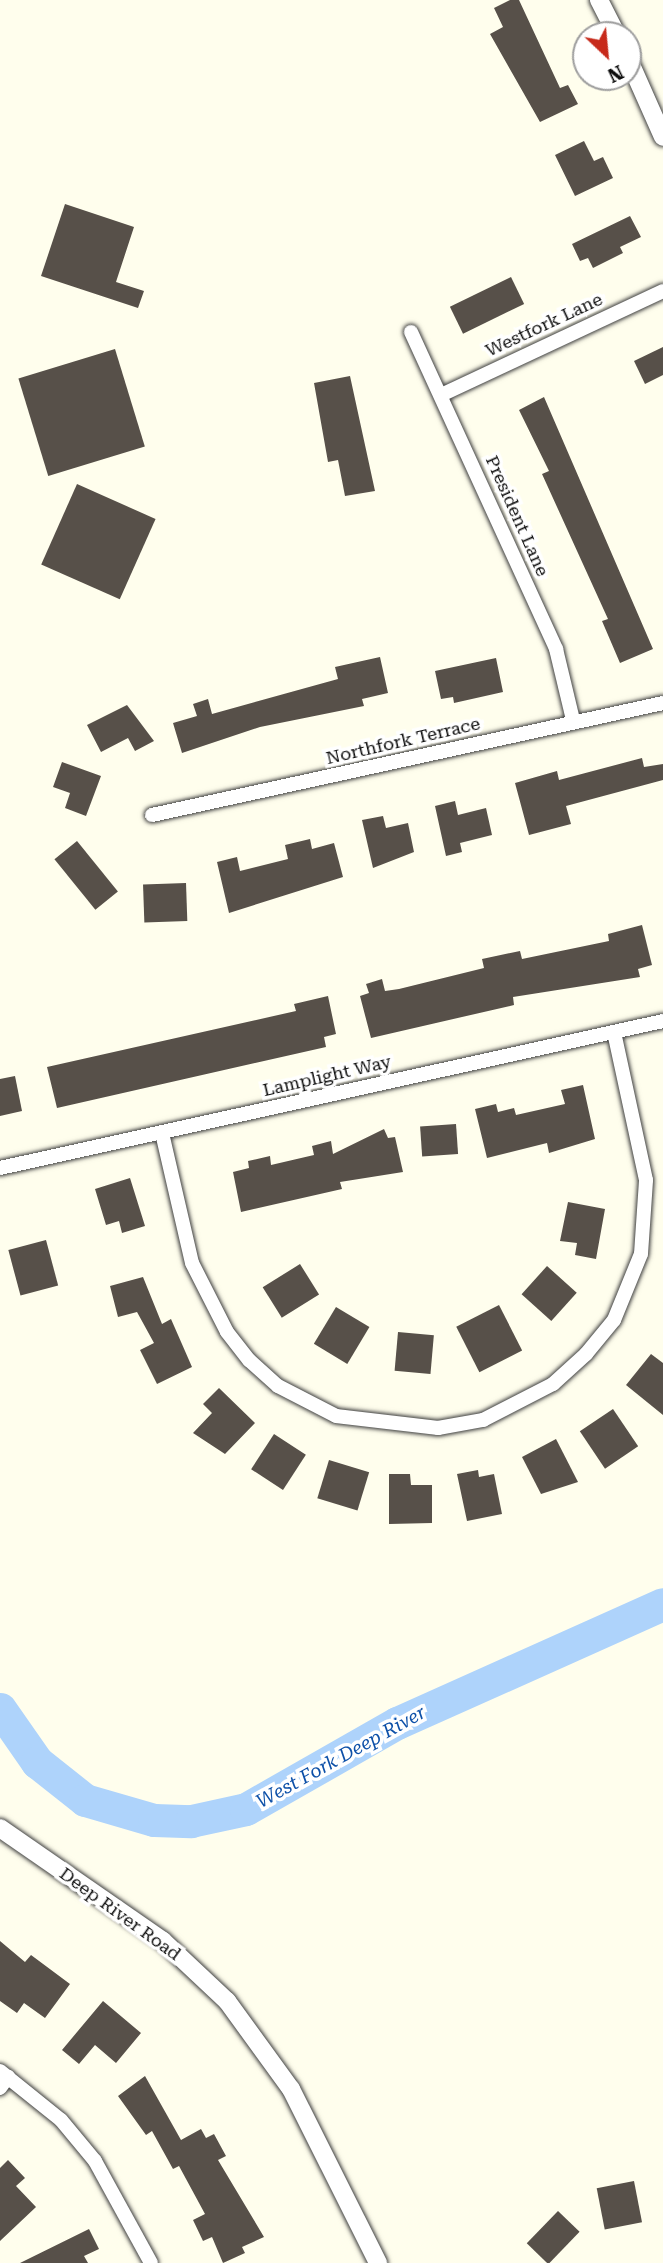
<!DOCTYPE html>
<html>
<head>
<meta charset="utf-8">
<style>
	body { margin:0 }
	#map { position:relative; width:663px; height:2263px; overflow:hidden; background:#fffeed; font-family:"Roboto Serif",serif }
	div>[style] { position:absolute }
	.river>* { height:33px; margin:-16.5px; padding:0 16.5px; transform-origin:16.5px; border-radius:16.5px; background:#aed3fb }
	.building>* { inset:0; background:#575049; transform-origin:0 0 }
	.roads { filter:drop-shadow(0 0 2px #404040) drop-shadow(0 0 2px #404040) }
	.minor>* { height:14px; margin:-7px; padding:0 7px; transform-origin:7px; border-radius:7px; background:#fff }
	.tertiary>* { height:18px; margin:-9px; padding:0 9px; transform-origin:9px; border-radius:9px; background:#fff }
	span { translate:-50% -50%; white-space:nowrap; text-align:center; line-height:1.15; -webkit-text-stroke:7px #fff; paint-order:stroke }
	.street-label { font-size:18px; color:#0d0d0d }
	.water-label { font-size:19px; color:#0d50a8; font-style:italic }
	.north { position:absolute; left:572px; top:21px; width:70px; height:70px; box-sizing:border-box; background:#fff; border:2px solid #9e9e9e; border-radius:50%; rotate:154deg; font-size:19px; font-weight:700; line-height:28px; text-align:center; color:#0d0d0d }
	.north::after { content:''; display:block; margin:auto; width:24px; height:32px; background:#c72a1b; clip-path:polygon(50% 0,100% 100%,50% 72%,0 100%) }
</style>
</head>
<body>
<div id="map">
	<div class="river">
		<div style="left:0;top:1709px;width:65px;rotate:55.1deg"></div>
		<div style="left:37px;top:1762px;width:61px;rotate:38.4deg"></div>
		<div style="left:85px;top:1800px;width:72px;rotate:16.2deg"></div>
		<div style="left:154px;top:1820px;width:37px;rotate:2deg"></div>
		<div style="left:191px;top:1821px;width:56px;rotate:-12.3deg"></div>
		<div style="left:246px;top:1809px;width:174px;rotate:-29.7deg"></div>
		<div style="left:397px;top:1723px;width:291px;rotate:-24.1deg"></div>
	</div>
	<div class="building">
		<div style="clip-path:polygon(510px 0,519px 0,560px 88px,568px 85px,578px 104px,540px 122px,490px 34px,503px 27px,494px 8px)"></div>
		<div style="clip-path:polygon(584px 141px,594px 161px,603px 157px,613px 178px,575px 196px,555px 155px)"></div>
		<div style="clip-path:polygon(65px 204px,134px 227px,116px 282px,144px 291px,138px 308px,41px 276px)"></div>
		<div style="clip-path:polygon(630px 216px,641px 237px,620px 247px,623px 253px,593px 268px,588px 258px,580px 261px,572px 244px)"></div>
		<div style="left:511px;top:277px;width:30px;height:68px;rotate:64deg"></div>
		<div style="clip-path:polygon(663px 347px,663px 375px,645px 384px,634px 361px)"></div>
		<div style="left:115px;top:349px;width:102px;height:101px;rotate:73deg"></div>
		<div style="clip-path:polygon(350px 376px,375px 491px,345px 496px,338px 460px,328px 462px,314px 383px)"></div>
		<div style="clip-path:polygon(544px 397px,653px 649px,620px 663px,602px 621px,608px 619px,542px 474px,549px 471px,519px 410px)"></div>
		<div style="left:77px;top:484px;width:86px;height:88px;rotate:24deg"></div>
		<div style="clip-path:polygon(380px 657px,388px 693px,362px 699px,364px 706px,260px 727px,182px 753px,173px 723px,197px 716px,193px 704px,208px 699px,212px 714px,338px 679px,335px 667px)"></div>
		<div style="clip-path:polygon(496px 658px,503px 692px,454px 703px,453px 697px,441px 699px,435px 671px)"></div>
		<div style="clip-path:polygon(127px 705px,154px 741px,135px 751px,128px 738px,101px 752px,87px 725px)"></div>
		<div style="clip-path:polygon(642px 758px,644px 767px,663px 764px,663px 780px,566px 806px,571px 824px,529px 835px,515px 783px,557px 771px,559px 780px)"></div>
		<div style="clip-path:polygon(62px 762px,101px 776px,86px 816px,65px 808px,70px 793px,53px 787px)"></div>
		<div style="clip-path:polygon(455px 801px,458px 815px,486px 808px,492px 835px,460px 843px,462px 852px,446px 856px,435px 806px)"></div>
		<div style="clip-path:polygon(383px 816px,386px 828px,408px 823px,414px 852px,373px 868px,362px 820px)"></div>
		<div style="clip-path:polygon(310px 839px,312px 849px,334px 843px,343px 877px,229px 913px,217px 862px,237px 857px,240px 871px,288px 859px,285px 845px)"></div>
		<div style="left:77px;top:841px;width:65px;height:29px;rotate:51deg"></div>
		<div style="left:186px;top:883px;width:38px;height:43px;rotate:88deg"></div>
		<div style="clip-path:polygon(642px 925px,652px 965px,638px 969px,640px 977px,513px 997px,514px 1005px,371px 1038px,360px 996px,369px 993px,366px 984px,382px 979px,385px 991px,399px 989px,484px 968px,482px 959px,520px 951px,522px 959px,609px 941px,608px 934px)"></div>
		<div style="clip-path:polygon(328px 996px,336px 1034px,324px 1037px,326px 1047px,57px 1108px,47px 1067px,296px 1011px,294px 1004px)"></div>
		<div style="clip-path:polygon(15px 1076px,22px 1111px,0 1116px,0 1079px)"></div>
		<div style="clip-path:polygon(583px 1085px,595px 1139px,549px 1153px,547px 1143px,487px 1158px,475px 1109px,496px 1104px,498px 1112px,514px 1108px,516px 1115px,565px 1104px,561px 1090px)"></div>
		<div style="left:456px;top:1124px;width:30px;height:36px;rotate:86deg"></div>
		<div style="clip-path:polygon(384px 1129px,388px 1138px,395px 1137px,403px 1172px,340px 1182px,342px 1189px,241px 1212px,233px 1172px,249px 1168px,248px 1161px,270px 1156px,271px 1165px,314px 1155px,312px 1146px,331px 1141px,333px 1154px)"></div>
		<div style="clip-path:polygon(130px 1178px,145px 1226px,122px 1233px,119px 1221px,106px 1225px,95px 1189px)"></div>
		<div style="clip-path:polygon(568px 1202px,605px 1209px,596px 1259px,575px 1255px,577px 1243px,560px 1241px)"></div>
		<div style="left:46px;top:1240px;width:47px;height:39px;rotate:75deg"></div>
		<div style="left:300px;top:1264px;width:36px;height:44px;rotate:58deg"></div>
		<div style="left:547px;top:1266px;width:40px;height:38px;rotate:42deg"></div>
		<div style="clip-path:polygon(143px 1277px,162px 1324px,171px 1319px,192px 1367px,157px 1384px,140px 1350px,154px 1343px,137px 1312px,118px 1317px,110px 1286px)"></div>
		<div style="left:499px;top:1305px;width:51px;height:48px;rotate:63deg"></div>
		<div style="left:336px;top:1307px;width:39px;height:43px;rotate:31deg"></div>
		<div style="left:398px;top:1332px;width:36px;height:39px;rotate:5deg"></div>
		<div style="clip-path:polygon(651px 1354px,663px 1363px,663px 1415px,626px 1385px)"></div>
		<div style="clip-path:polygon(219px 1388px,255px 1423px,225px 1454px,193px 1433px,212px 1413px,203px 1404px)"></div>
		<div style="left:613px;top:1409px;width:45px;height:40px;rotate:56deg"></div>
		<div style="left:274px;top:1434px;width:38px;height:42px;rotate:33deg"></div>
		<div style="clip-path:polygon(556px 1439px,578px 1482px,541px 1494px,522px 1457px)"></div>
		<div style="left:329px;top:1460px;width:42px;height:40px;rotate:17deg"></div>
		<div style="clip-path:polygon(478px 1470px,479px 1477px,494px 1474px,502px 1514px,467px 1521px,457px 1474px)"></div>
		<div style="clip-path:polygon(389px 1474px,410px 1474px,411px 1485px,432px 1485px,432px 1523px,389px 1524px)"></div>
		<div style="clip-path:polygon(0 1941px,25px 1962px,31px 1955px,70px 1984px,45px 2018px,24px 2003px,17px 2013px,0 2001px)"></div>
		<div style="clip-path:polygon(103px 2001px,141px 2033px,116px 2063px,95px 2045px,79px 2064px,62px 2050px)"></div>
		<div style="clip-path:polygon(145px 2076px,181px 2140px,201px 2129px,206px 2138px,214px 2134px,226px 2156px,218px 2160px,264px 2237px,242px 2247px,245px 2253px,223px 2263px,212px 2237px,203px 2241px,193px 2220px,205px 2214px,179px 2166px,173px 2169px,152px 2131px,146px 2135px,118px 2096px)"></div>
		<div style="clip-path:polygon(8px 2160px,25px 2178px,16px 2186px,36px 2207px,0 2241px,0 2168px)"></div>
		<div style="left:634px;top:2181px;width:42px;height:38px;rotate:79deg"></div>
		<div style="left:558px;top:2211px;width:30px;height:45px;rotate:44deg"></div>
		<div style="clip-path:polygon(89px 2229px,99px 2249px,84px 2256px,88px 2263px,20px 2263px)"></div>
	</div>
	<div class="roads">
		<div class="minor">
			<div style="left:411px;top:332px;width:349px;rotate:65.4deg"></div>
			<div style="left:556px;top:649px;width:73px;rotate:76.5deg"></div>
			<div style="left:441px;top:395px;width:245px;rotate:-25.1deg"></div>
			<div style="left:152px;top:815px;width:523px;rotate:-12.36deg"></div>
			<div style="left:162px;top:1133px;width:133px;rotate:77deg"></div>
			<div style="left:192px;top:1263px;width:77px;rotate:63.1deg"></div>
			<div style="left:227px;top:1332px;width:36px;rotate:52deg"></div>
			<div style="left:249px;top:1360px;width:39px;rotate:42deg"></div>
			<div style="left:278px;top:1386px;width:65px;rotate:27.3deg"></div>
			<div style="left:336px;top:1416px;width:103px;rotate:6.7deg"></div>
			<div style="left:438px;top:1428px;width:46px;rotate:-10.1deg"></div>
			<div style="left:483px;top:1420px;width:79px;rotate:-27.2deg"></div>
			<div style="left:553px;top:1384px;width:45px;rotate:-42.3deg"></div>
			<div style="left:586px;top:1354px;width:44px;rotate:-50.5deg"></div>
			<div style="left:614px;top:1320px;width:71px;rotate:-67.8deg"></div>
			<div style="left:641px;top:1254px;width:74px;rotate:-86.1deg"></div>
			<div style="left:646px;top:1180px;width:151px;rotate:-102.2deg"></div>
			<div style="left:0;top:1168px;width:679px;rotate:-12.5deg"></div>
			<div style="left:0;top:2071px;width:78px;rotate:38.8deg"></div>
			<div style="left:61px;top:2120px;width:53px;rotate:50.3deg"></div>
			<div style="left:95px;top:2161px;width:116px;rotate:61.2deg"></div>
			<div style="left:0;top:2088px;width:14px;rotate:-54deg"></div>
		</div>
		<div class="tertiary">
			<div style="left:599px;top:0;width:39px;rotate:63deg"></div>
			<div style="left:628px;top:58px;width:86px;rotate:66.1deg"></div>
			<div style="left:0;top:1828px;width:198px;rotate:34.7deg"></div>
			<div style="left:163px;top:1941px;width:88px;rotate:43.2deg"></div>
			<div style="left:227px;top:2001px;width:109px;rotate:54deg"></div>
			<div style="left:291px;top:2089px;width:195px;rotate:63.4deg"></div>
		</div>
	</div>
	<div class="street-label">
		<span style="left:544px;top:325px;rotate:-25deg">Westfork Lane</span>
		<span style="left:517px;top:516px;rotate:66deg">President Lane</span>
		<span style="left:403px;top:741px;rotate:-13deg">Northfork Terrace</span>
		<span style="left:327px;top:1076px;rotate:-13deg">Lamplight Way</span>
		<span style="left:120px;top:1914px;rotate:36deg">Deep River Road</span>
	</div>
	<div class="water-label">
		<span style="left:341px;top:1757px;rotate:-29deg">West Fork Deep River</span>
	</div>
	<div class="north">N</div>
</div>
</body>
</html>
